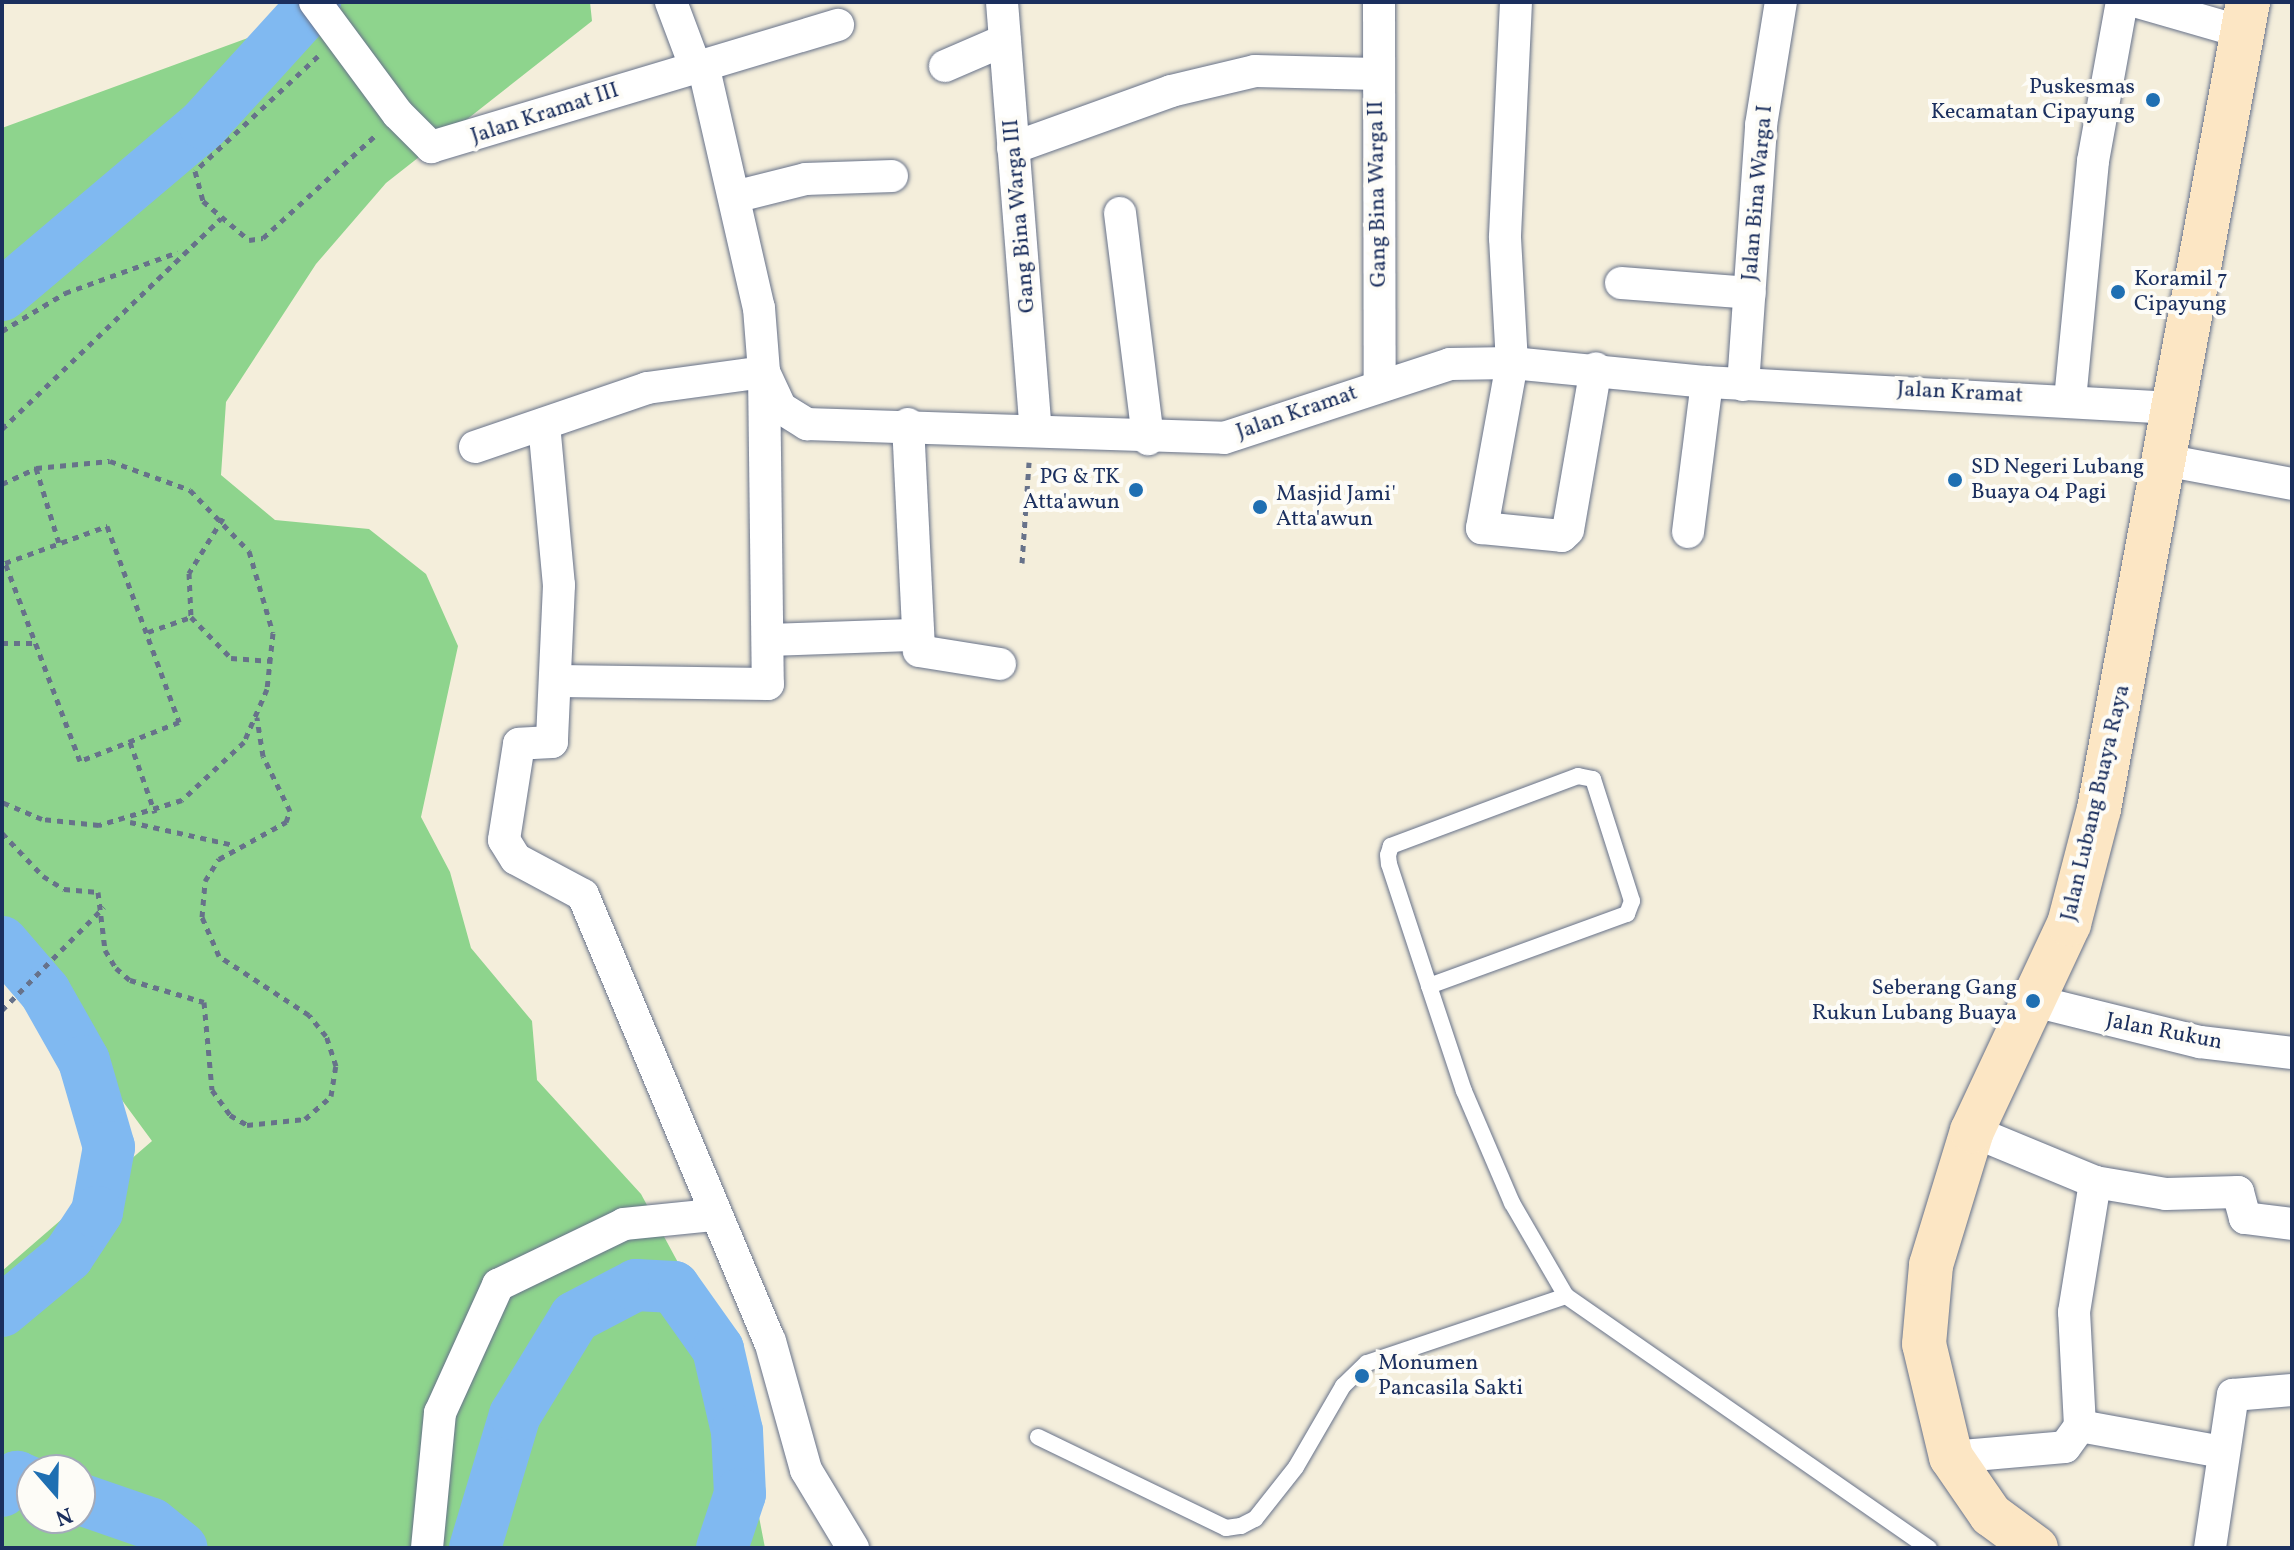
<!DOCTYPE html>
<html>
<head>
<meta charset="utf-8">
<style>
	body { margin:0 }
	#map { position:relative; width:2294px; height:1550px; overflow:hidden; background:#f4eedb; font-family:Vollkorn,serif }
	div>[style] { position:absolute }
	.green>* { inset:0; background:#8ed48d }
	.river>* { height:52px; margin:-26px; padding:0 26px; transform-origin:26px; border-radius:26px; background:#80b9f1 }
	.path>* { height:5px; margin-top:-2.5px; transform-origin:0; background:repeating-linear-gradient(90deg,#67728a 0 6px,transparent 0 12px) }
	.roads { filter:drop-shadow(0 0 2px #67728a) drop-shadow(0 0 2px #67728a) }
	.service>* { height:16px; margin:-8px; padding:0 8px; transform-origin:8px; border-radius:8px; background:#fff }
	.minor>* { height:32px; margin:-16px; padding:0 16px; transform-origin:16px; border-radius:16px; background:#fff }
	.secondary>* { height:44px; margin:-22px; padding:0 22px; transform-origin:22px; border-radius:22px; background:#fce6c4 }
	.dots>* { width:22px; height:22px; translate:-50% -50%; box-sizing:border-box; border:4px solid #fdfcf7; border-radius:50% }
	span { translate:-50% -50%; white-space:nowrap; text-align:center; line-height:1.15; -webkit-text-stroke:8px #fdfcf7; paint-order:stroke }
	.poi-label { font-size:22px; color:#1b2f5e }
	.right { translate:-100% -50%; text-align:right }
	.left { translate:0 -50%; text-align:left }
	.street-label { font-size:22px; color:#1b2f5e }
	.frame { position:absolute; inset:0; border:4px solid #1b2f5e; pointer-events:none }
	.north { position:absolute; left:16px; top:1454px; width:80px; height:80px; box-sizing:border-box; background:#fdfcf7; border:2px solid #a3aaba; border-radius:50%; rotate:160deg; font-size:22px; font-weight:700; line-height:32px; text-align:center; color:#1b2f5e }
	.north::after { content:''; display:block; margin:auto; width:28px; height:36px; background:#1f6fb2; clip-path:polygon(50% 0,100% 100%,50% 72%,0 100%) }
</style>
</head>
<body>
<div id="map">
	<div class="green">
		<div style="clip-path:polygon(evenodd,346px 2px,590px 2px,592px 21px,386px 183px,316px 264px,226px 402px,221px 475px,275px 520px,369px 529px,426px 574px,458px 646px,421px 817px,450px 872px,471px 948px,532px 1021px,537px 1080px,641px 1194px,728px 1355px,765px 1548px,2px 1548px,2px 1271px,152px 1141px,2px 937px,2px 128px,346px 2px,32px 1470px,80px 1470px,80px 1518px,32px 1518px,32px 1470px)"></div>
	</div>
	<div class="river">
		<div style="left:2px;top:295px;width:265px;rotate:-40.2deg"></div>
		<div style="left:204px;top:124px;width:165px;rotate:-47.7deg"></div>
		<div style="left:2px;top:942px;width:66px;rotate:49.3deg"></div>
		<div style="left:45px;top:992px;width:79px;rotate:60.5deg"></div>
		<div style="left:84px;top:1061px;width:90px;rotate:73.8deg"></div>
		<div style="left:109px;top:1147px;width:66px;rotate:100.5deg"></div>
		<div style="left:97px;top:1212px;width:53px;rotate:123.4deg"></div>
		<div style="left:68px;top:1256px;width:86px;rotate:140.2deg"></div>
		<div style="left:2px;top:1491px;width:21px;rotate:-43deg"></div>
		<div style="left:17px;top:1477px;width:16px;rotate:22deg"></div>
		<div style="left:80px;top:1499px;width:76px;rotate:19.1deg"></div>
		<div style="left:152px;top:1524px;width:38px;rotate:39deg"></div>
		<div style="left:475px;top:1548px;width:139px;rotate:-73.3deg"></div>
		<div style="left:515px;top:1415px;width:115px;rotate:-58.5deg"></div>
		<div style="left:575px;top:1317px;width:69px;rotate:-27.7deg"></div>
		<div style="left:636px;top:1285px;width:38px;rotate:3deg"></div>
		<div style="left:674px;top:1287px;width:76px;rotate:54.6deg"></div>
		<div style="left:718px;top:1349px;width:84px;rotate:77deg"></div>
		<div style="left:737px;top:1431px;width:63px;rotate:87.3deg"></div>
		<div style="left:740px;top:1494px;width:57px;rotate:108.4deg"></div>
	</div>
	<div class="path">
		<div style="left:318px;top:56px;width:168px;rotate:136.9deg"></div>
		<div style="left:195px;top:171px;width:31px;rotate:75deg"></div>
		<div style="left:203px;top:201px;width:60px;rotate:40.3deg"></div>
		<div style="left:249px;top:240px;width:14px;rotate:-8deg"></div>
		<div style="left:263px;top:238px;width:154px;rotate:-42.4deg"></div>
		<div style="left:2px;top:331px;width:74px;rotate:-31.1deg"></div>
		<div style="left:65px;top:293px;width:120px;rotate:-19.9deg"></div>
		<div style="left:2px;top:429px;width:304px;rotate:-43.9deg"></div>
		<div style="left:36px;top:468px;width:78px;rotate:73deg"></div>
		<div style="left:2px;top:484px;width:38px;rotate:-25deg"></div>
		<div style="left:36px;top:468px;width:74px;rotate:-5.4deg"></div>
		<div style="left:110px;top:461px;width:85px;rotate:19.9deg"></div>
		<div style="left:190px;top:490px;width:85px;rotate:46deg"></div>
		<div style="left:249px;top:551px;width:85px;rotate:73.7deg"></div>
		<div style="left:273px;top:633px;width:56px;rotate:96.1deg"></div>
		<div style="left:267px;top:689px;width:58px;rotate:113.5deg"></div>
		<div style="left:244px;top:742px;width:85px;rotate:136.9deg"></div>
		<div style="left:182px;top:800px;width:87px;rotate:163.2deg"></div>
		<div style="left:99px;top:825px;width:57px;rotate:-174deg"></div>
		<div style="left:42px;top:819px;width:43px;rotate:-157deg"></div>
		<div style="left:223px;top:518px;width:65px;rotate:121.7deg"></div>
		<div style="left:189px;top:573px;width:44px;rotate:87.4deg"></div>
		<div style="left:191px;top:617px;width:57px;rotate:45.7deg"></div>
		<div style="left:231px;top:658px;width:41px;rotate:4.2deg"></div>
		<div style="left:107px;top:526px;width:209px;rotate:69.8deg"></div>
		<div style="left:179px;top:722px;width:106px;rotate:158.5deg"></div>
		<div style="left:80px;top:761px;width:212px;rotate:-110.7deg"></div>
		<div style="left:5px;top:563px;width:109px;rotate:-19.9deg"></div>
		<div style="left:1022px;top:563px;width:101px;rotate:-86deg"></div>
		<div style="left:148px;top:632px;width:46px;rotate:-19.2deg"></div>
		<div style="left:2px;top:643px;width:35px"></div>
		<div style="left:130px;top:742px;width:75px;rotate:70.6deg"></div>
		<div style="left:130px;top:822px;width:107px;rotate:12.5deg"></div>
		<div style="left:2px;top:833px;width:59px;rotate:46.4deg"></div>
		<div style="left:43px;top:876px;width:25px;rotate:32deg"></div>
		<div style="left:64px;top:889px;width:34px;rotate:5deg"></div>
		<div style="left:98px;top:892px;width:58px;rotate:83.1deg"></div>
		<div style="left:105px;top:950px;width:21px;rotate:59deg"></div>
		<div style="left:116px;top:968px;width:18px;rotate:41deg"></div>
		<div style="left:130px;top:980px;width:77px;rotate:16.6deg"></div>
		<div style="left:204px;top:1002px;width:88px;rotate:84.8deg"></div>
		<div style="left:212px;top:1090px;width:31px;rotate:54deg"></div>
		<div style="left:230px;top:1115px;width:20px;rotate:30deg"></div>
		<div style="left:247px;top:1125px;width:58px;rotate:-5.9deg"></div>
		<div style="left:305px;top:1119px;width:35px;rotate:-41deg"></div>
		<div style="left:331px;top:1096px;width:30px;rotate:-81deg"></div>
		<div style="left:336px;top:1066px;width:32px;rotate:-108deg"></div>
		<div style="left:326px;top:1036px;width:27px;rotate:-129deg"></div>
		<div style="left:309px;top:1015px;width:108px;rotate:-146.8deg"></div>
		<div style="left:219px;top:956px;width:43px;rotate:-113.6deg"></div>
		<div style="left:202px;top:917px;width:36px;rotate:-85deg"></div>
		<div style="left:205px;top:881px;width:26px;rotate:-58deg"></div>
		<div style="left:219px;top:859px;width:77px;rotate:-28.9deg"></div>
		<div style="left:286px;top:822px;width:12px;rotate:-70deg"></div>
		<div style="left:290px;top:811px;width:61px;rotate:-116.1deg"></div>
		<div style="left:263px;top:756px;width:39px;rotate:-99deg"></div>
		<div style="left:2px;top:1010px;width:145px;rotate:-45.3deg"></div>
	</div>
	<div class="roads">
		<div class="service">
			<div style="left:1429px;top:986px;width:211px;rotate:-20deg"></div>
			<div style="left:1627px;top:914px;width:14px;rotate:-69deg"></div>
			<div style="left:1632px;top:901px;width:128px;rotate:-107.7deg"></div>
			<div style="left:1593px;top:779px;width:15px;rotate:-169deg"></div>
			<div style="left:1578px;top:776px;width:200px;rotate:159.5deg"></div>
			<div style="left:1391px;top:846px;width:9px;rotate:108deg"></div>
			<div style="left:1388px;top:855px;width:9px;rotate:84deg"></div>
			<div style="left:1389px;top:864px;width:128px;rotate:71.8deg"></div>
			<div style="left:1429px;top:986px;width:111px;rotate:71.6deg"></div>
			<div style="left:1464px;top:1091px;width:122px;rotate:66.8deg"></div>
			<div style="left:1512px;top:1203px;width:108px;rotate:59.9deg"></div>
			<div style="left:1566px;top:1296px;width:442px;rotate:34.8deg"></div>
			<div style="left:1038px;top:1437px;width:209px;rotate:25.8deg"></div>
			<div style="left:1226px;top:1528px;width:15px;rotate:-8deg"></div>
			<div style="left:1241px;top:1526px;width:16px;rotate:-27deg"></div>
			<div style="left:1255px;top:1519px;width:66px;rotate:-51.7deg"></div>
			<div style="left:1296px;top:1467px;width:94px;rotate:-59.9deg"></div>
			<div style="left:1343px;top:1386px;width:33px;rotate:-44deg"></div>
			<div style="left:1367px;top:1363px;width:210px;rotate:-18.6deg"></div>
		</div>
		<div class="minor">
			<div style="left:315px;top:2px;width:139px;rotate:53.5deg"></div>
			<div style="left:398px;top:114px;width:47px;rotate:45deg"></div>
			<div style="left:431px;top:147px;width:425px;rotate:-16.7deg"></div>
			<div style="left:671px;top:2px;width:68px;rotate:69.4deg"></div>
			<div style="left:1002px;top:2px;width:429px;rotate:85.5deg"></div>
			<div style="left:1379px;top:2px;width:383px;rotate:89.9deg"></div>
			<div style="left:1516px;top:2px;width:236px;rotate:92.7deg"></div>
			<div style="left:1505px;top:238px;width:125px;rotate:86.8deg"></div>
			<div style="left:1512px;top:363px;width:168px;rotate:100.3deg"></div>
			<div style="left:1482px;top:528px;width:80px;rotate:5.7deg"></div>
			<div style="left:1562px;top:536px;width:8px;rotate:-45deg"></div>
			<div style="left:1568px;top:530px;width:164px;rotate:-80.2deg"></div>
			<div style="left:2138px;top:2px;width:108px;rotate:16.1deg"></div>
			<div style="left:695px;top:66px;width:12px;rotate:35deg"></div>
			<div style="left:705px;top:73px;width:241px;rotate:77.1deg"></div>
			<div style="left:759px;top:308px;width:64px;rotate:85.5deg"></div>
			<div style="left:764px;top:372px;width:40px;rotate:65deg"></div>
			<div style="left:781px;top:408px;width:31px;rotate:32deg"></div>
			<div style="left:807px;top:424px;width:417px;rotate:1.9deg"></div>
			<div style="left:1224px;top:438px;width:238px;rotate:-18.1deg"></div>
			<div style="left:1450px;top:364px;width:62px;rotate:-0.9deg"></div>
			<div style="left:1512px;top:363px;width:196px;rotate:5.6deg"></div>
			<div style="left:1707px;top:382px;width:464px;rotate:3.2deg"></div>
			<div style="left:945px;top:66px;width:65px;rotate:-23.4deg"></div>
			<div style="left:1013px;top:148px;width:168px;rotate:-19.8deg"></div>
			<div style="left:1171px;top:91px;width:86px;rotate:-13.4deg"></div>
			<div style="left:1255px;top:71px;width:122px;rotate:1.4deg"></div>
			<div style="left:734px;top:197px;width:74px;rotate:-14deg"></div>
			<div style="left:806px;top:179px;width:86px;rotate:-2deg"></div>
			<div style="left:1120px;top:213px;width:228px;rotate:82.9deg"></div>
			<div style="left:1621px;top:283px;width:129px;rotate:4.4deg"></div>
			<div style="left:1743px;top:385px;width:261px;rotate:-86deg"></div>
			<div style="left:1761px;top:125px;width:125px;rotate:-80.8deg"></div>
			<div style="left:2070px;top:400px;width:240px;rotate:-84.5deg"></div>
			<div style="left:2093px;top:161px;width:162px;rotate:-79.7deg"></div>
			<div style="left:544px;top:424px;width:162px;rotate:84.7deg"></div>
			<div style="left:559px;top:585px;width:157px;rotate:92.6deg"></div>
			<div style="left:552px;top:742px;width:33px;rotate:177deg"></div>
			<div style="left:519px;top:744px;width:97px;rotate:98.9deg"></div>
			<div style="left:504px;top:840px;width:22px;rotate:58deg"></div>
			<div style="left:516px;top:859px;width:76px;rotate:28.2deg"></div>
			<div style="left:583px;top:895px;width:484px;rotate:67.3deg"></div>
			<div style="left:770px;top:1341px;width:134px;rotate:74.4deg"></div>
			<div style="left:806px;top:1470px;width:91px;rotate:58.9deg"></div>
			<div style="left:908px;top:424px;width:227px;rotate:87.2deg"></div>
			<div style="left:919px;top:651px;width:82px;rotate:9.1deg"></div>
			<div style="left:475px;top:447px;width:182px;rotate:-18.9deg"></div>
			<div style="left:647px;top:388px;width:118px;rotate:-7.8deg"></div>
			<div style="left:764px;top:372px;width:312px;rotate:89.3deg"></div>
			<div style="left:768px;top:684px;width:210px;rotate:-179.2deg"></div>
			<div style="left:2164px;top:460px;width:130px;rotate:10.6deg"></div>
			<div style="left:1688px;top:532px;width:151px;rotate:-82.8deg"></div>
			<div style="left:771px;top:640px;width:146px;rotate:-2deg"></div>
			<div style="left:2038px;top:1002px;width:167px;rotate:13.9deg"></div>
			<div style="left:2200px;top:1042px;width:93px;rotate:6.8deg"></div>
			<div style="left:1972px;top:1131px;width:133px;rotate:22.5deg"></div>
			<div style="left:2095px;top:1182px;width:72px;rotate:9.6deg"></div>
			<div style="left:2166px;top:1194px;width:72px;rotate:-1.6deg"></div>
			<div style="left:2238px;top:1192px;width:27px;rotate:75deg"></div>
			<div style="left:2245px;top:1218px;width:47px;rotate:7.3deg"></div>
			<div style="left:2080px;top:1426px;width:114px;rotate:-93deg"></div>
			<div style="left:2074px;top:1312px;width:132px;rotate:-80.8deg"></div>
			<div style="left:1951px;top:1457px;width:114px;rotate:-5deg"></div>
			<div style="left:2065px;top:1447px;width:26px;rotate:-54deg"></div>
			<div style="left:2080px;top:1426px;width:143px;rotate:10.4deg"></div>
			<div style="left:427px;top:1548px;width:136px;rotate:-84.5deg"></div>
			<div style="left:440px;top:1413px;width:141px;rotate:-65.6deg"></div>
			<div style="left:498px;top:1285px;width:140px;rotate:-25.8deg"></div>
			<div style="left:624px;top:1224px;width:89px;rotate:-5.8deg"></div>
			<div style="left:2210px;top:1548px;width:155px;rotate:-81.5deg"></div>
			<div style="left:2233px;top:1395px;width:59px;rotate:-4.8deg"></div>
		</div>
		<div class="secondary">
			<div style="left:2036px;top:1548px;width:56px;rotate:-143.7deg"></div>
			<div style="left:1991px;top:1515px;width:70px;rotate:-124.6deg"></div>
			<div style="left:1951px;top:1457px;width:116px;rotate:-103.4deg"></div>
			<div style="left:1924px;top:1344px;width:79px;rotate:-84.9deg"></div>
			<div style="left:1931px;top:1265px;width:140px;rotate:-73deg"></div>
			<div style="left:1972px;top:1131px;width:229px;rotate:-64.9deg"></div>
			<div style="left:2069px;top:924px;width:119px;rotate:-75.4deg"></div>
			<div style="left:2099px;top:809px;width:821px;rotate:-79.54deg"></div>
		</div>
	</div>
	<div class="dots">
		<div style="left:2153px;top:100px;background:#1f6fb2"></div>
		<div style="left:2118px;top:292px;background:#1f6fb2"></div>
		<div style="left:1955px;top:480px;background:#1f6fb2"></div>
		<div style="left:1136px;top:490px;background:#1f6fb2"></div>
		<div style="left:1260px;top:507px;background:#1f6fb2"></div>
		<div style="left:2033px;top:1001px;background:#1f6fb2"></div>
		<div style="left:1362px;top:1376px;background:#1f6fb2"></div>
	</div>
	<div class="poi-label">
		<span class="right" style="left:2135px;top:100px">Puskesmas<br>Kecamatan Cipayung</span>
		<span class="left" style="left:2134px;top:292px">Koramil 7<br>Cipayung</span>
		<span class="left" style="left:1971px;top:480px">SD Negeri Lubang<br>Buaya 04 Pagi</span>
		<span class="right" style="left:1120px;top:490px">PG &amp; TK<br>Atta'awun</span>
		<span class="left" style="left:1276px;top:507px">Masjid Jami'<br>Atta'awun</span>
		<span class="right" style="left:2017px;top:1001px">Seberang Gang<br>Rukun Lubang Buaya</span>
		<span class="left" style="left:1378px;top:1376px">Monumen<br>Pancasila Sakti</span>
	</div>
	<div class="street-label">
		<span style="left:545px;top:114px;rotate:-18deg">Jalan Kramat III</span>
		<span style="left:1758px;top:193px;rotate:-85deg">Jalan Bina Warga I</span>
		<span style="left:1378px;top:194px;rotate:-91deg">Gang Bina Warga II</span>
		<span style="left:1020px;top:216px;rotate:-95deg">Gang Bina Warga III</span>
		<span style="left:1960px;top:393px;rotate:3deg">Jalan Kramat</span>
		<span style="left:1297px;top:413px;rotate:-19deg">Jalan Kramat</span>
		<span style="left:2096px;top:803px;rotate:-77deg">Jalan Lubang Buaya Raya</span>
		<span style="left:2164px;top:1032px;rotate:11deg">Jalan Rukun</span>
	</div>
	<div class="frame"></div>
	<div class="north">N</div>
</div>
</body>
</html>
